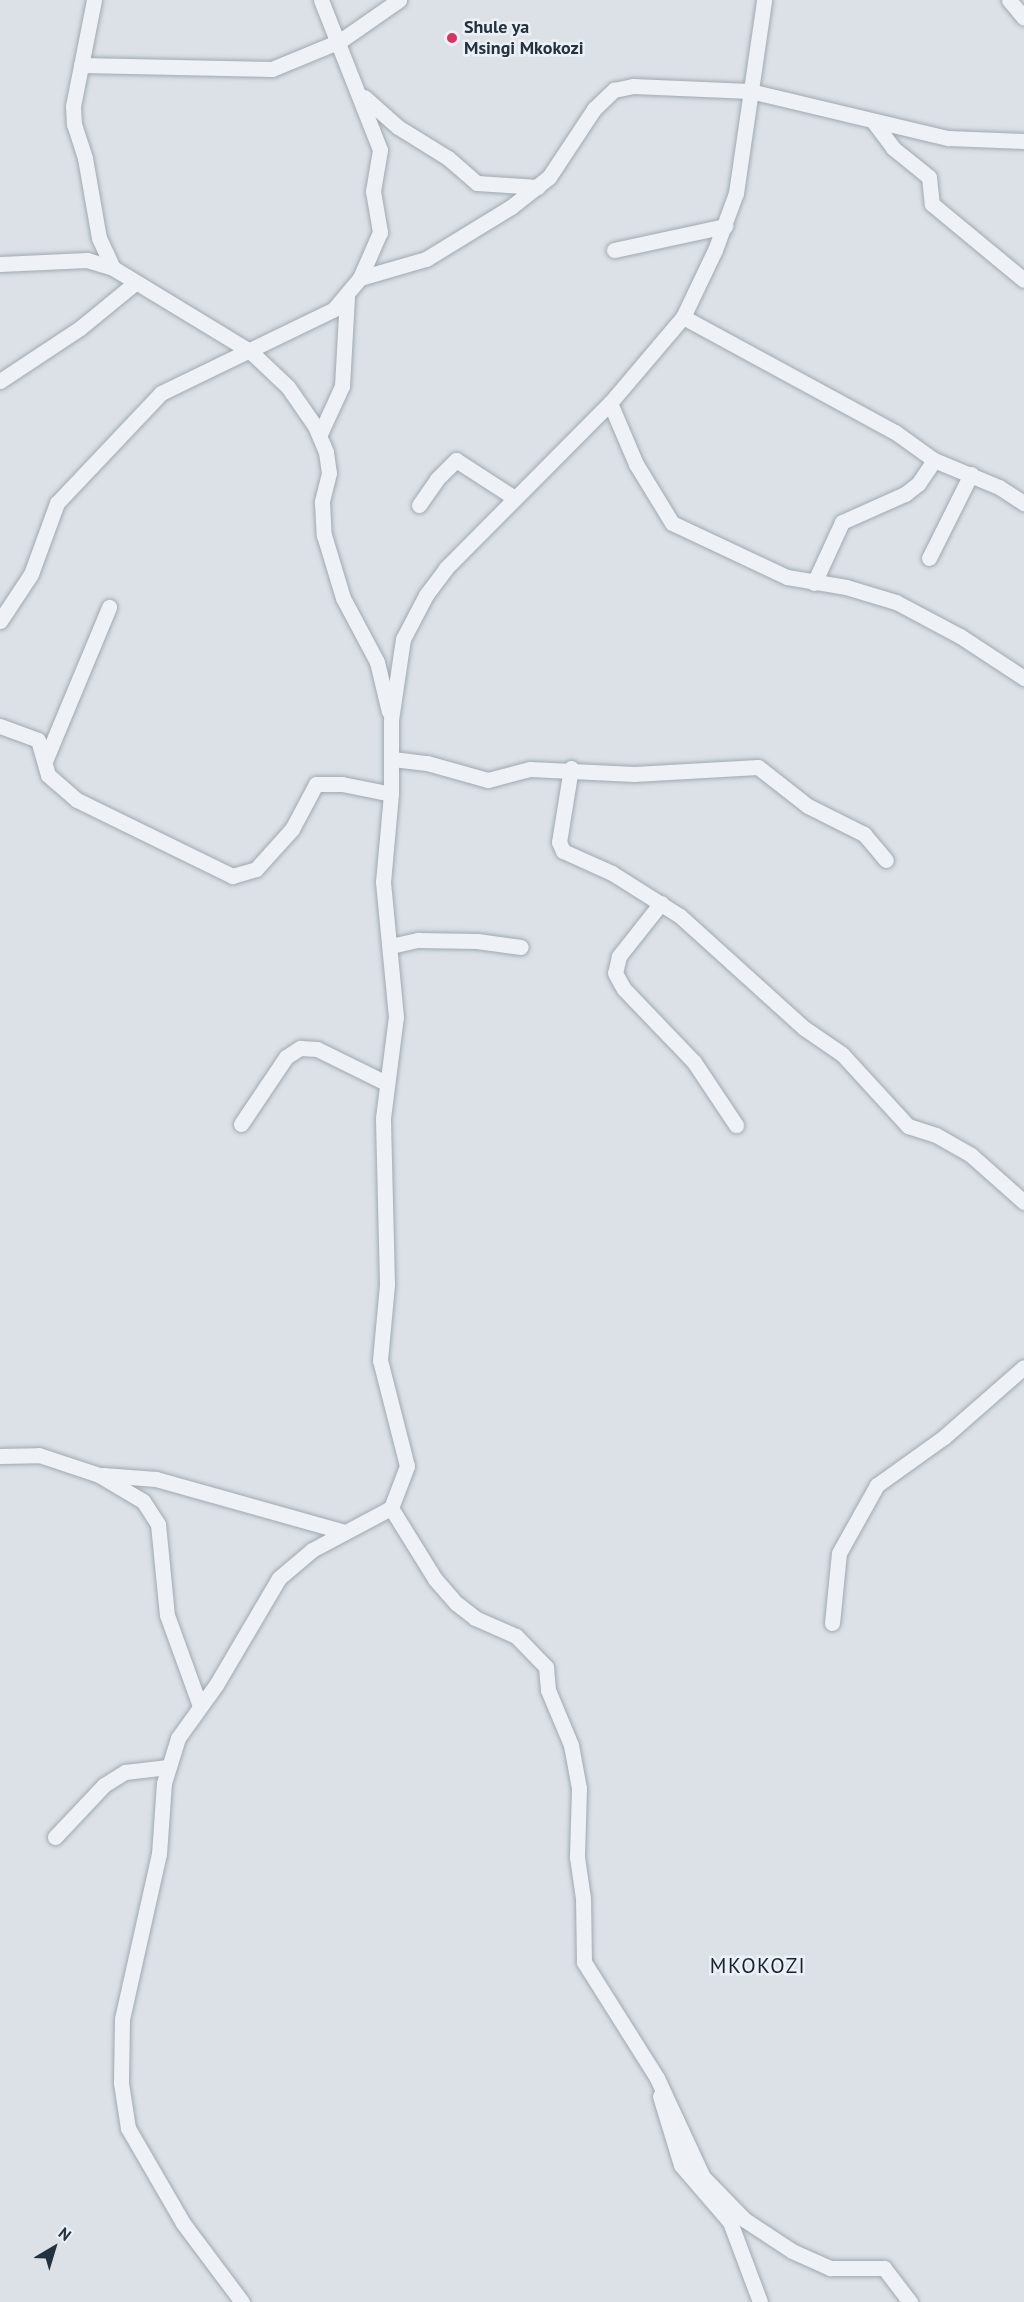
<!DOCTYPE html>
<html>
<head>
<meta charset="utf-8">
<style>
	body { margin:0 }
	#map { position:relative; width:1024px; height:2302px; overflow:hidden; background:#dbe1e7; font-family:"PT Sans",sans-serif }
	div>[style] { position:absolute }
	.roads { filter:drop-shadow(0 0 2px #a0a9b1) drop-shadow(0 0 2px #a0a9b1) }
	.minor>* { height:15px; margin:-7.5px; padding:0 7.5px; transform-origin:7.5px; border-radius:7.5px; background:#eef1f5 }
	.dots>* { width:16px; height:16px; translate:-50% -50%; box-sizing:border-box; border:3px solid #eaf0f5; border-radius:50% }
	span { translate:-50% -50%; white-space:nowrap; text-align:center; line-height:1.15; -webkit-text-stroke:5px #eaf0f5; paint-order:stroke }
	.poi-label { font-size:18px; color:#24313f; font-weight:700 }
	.left { translate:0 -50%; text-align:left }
	.quarter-label { font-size:21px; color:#17212f; letter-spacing:1.5px }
	.north { position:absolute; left:24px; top:2218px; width:60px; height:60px; -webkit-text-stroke:4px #eaf0f5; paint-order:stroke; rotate:38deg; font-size:16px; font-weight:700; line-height:24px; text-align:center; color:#24313f }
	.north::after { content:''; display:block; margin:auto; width:21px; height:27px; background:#24313f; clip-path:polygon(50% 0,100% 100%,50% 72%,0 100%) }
</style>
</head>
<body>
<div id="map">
	<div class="roads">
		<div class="minor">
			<div style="left:94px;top:0;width:108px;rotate:101.2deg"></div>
			<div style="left:73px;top:106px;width:18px;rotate:87deg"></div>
			<div style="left:74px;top:124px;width:36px;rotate:72deg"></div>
			<div style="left:85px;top:158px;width:81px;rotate:80.1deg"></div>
			<div style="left:99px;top:238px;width:33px;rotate:65deg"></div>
			<div style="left:321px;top:0;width:161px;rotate:68.5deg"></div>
			<div style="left:380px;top:150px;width:42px;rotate:99.7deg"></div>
			<div style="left:373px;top:191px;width:42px;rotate:80.3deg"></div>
			<div style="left:380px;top:232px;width:50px;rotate:113.5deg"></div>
			<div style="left:1009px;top:0;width:23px;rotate:50deg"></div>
			<div style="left:81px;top:65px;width:191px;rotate:1.2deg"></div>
			<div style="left:272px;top:69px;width:74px;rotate:-22.4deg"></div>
			<div style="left:340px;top:41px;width:72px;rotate:-34.8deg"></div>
			<div style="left:364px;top:97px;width:45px;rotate:41.4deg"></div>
			<div style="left:398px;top:127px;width:59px;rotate:31.8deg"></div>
			<div style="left:448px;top:158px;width:38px;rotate:41deg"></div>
			<div style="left:477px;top:183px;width:61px;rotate:3.8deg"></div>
			<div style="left:873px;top:121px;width:34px;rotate:53deg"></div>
			<div style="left:893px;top:148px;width:46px;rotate:38.9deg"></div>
			<div style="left:929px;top:177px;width:27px;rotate:84deg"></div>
			<div style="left:932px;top:204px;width:119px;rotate:39.6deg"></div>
			<div style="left:614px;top:250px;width:114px;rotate:-12.2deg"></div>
			<div style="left:0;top:264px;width:87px;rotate:-2.6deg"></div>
			<div style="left:87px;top:260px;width:27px;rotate:17deg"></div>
			<div style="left:113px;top:268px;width:162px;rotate:31.3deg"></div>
			<div style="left:251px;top:352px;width:51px;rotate:43.4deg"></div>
			<div style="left:288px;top:387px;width:47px;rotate:55.3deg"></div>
			<div style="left:315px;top:426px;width:28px;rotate:67deg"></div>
			<div style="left:326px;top:452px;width:21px;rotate:82deg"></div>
			<div style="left:329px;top:473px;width:30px;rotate:104deg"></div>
			<div style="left:322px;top:502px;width:33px;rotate:87deg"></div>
			<div style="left:324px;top:535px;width:66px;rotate:73.2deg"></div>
			<div style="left:343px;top:598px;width:72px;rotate:62deg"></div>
			<div style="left:377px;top:662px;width:51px;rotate:76.5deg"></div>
			<div style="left:683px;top:317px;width:241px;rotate:28.5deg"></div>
			<div style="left:895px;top:432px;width:48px;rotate:35.7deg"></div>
			<div style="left:934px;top:460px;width:70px;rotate:22.6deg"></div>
			<div style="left:999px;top:487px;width:30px;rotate:33deg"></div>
			<div style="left:0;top:381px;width:96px;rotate:-33.5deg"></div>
			<div style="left:80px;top:328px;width:71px;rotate:-39.3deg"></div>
			<div style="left:610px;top:403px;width:66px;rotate:66.9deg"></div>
			<div style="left:636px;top:464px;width:69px;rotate:58.6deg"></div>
			<div style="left:672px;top:523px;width:127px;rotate:25.2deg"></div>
			<div style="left:787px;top:577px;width:60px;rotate:9.6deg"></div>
			<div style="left:846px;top:587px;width:52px;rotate:16.7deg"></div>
			<div style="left:896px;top:602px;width:72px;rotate:28deg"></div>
			<div style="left:960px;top:636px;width:77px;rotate:33.3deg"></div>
			<div style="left:320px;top:434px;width:53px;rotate:-65.4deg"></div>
			<div style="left:342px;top:386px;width:90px;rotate:-86.8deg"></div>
			<div style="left:419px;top:505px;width:32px;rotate:-55deg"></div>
			<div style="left:437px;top:479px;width:27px;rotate:-45deg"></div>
			<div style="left:456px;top:460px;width:68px;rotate:33deg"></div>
			<div style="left:929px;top:558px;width:94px;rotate:-63.4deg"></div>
			<div style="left:814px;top:583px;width:67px;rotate:-65.3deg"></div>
			<div style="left:842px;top:522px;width:69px;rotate:-24deg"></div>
			<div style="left:905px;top:494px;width:16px;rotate:-38deg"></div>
			<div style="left:918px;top:484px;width:29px;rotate:-56deg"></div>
			<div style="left:0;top:621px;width:56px;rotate:-56.6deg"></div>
			<div style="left:31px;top:574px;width:76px;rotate:-69.9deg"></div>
			<div style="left:57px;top:503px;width:151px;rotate:-46.6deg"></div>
			<div style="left:161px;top:393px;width:191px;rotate:-25.8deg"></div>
			<div style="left:333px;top:310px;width:42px;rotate:-49.8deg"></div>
			<div style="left:360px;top:278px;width:69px;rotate:-16.1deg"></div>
			<div style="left:426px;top:259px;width:100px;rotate:-31.5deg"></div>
			<div style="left:511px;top:207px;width:48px;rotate:-38.3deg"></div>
			<div style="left:549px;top:177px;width:82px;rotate:-56.5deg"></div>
			<div style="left:594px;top:109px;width:28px;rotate:-44deg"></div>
			<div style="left:614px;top:90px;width:19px;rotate:-12deg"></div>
			<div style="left:633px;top:86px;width:117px;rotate:2.4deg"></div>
			<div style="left:750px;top:91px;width:204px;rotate:13.4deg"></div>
			<div style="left:948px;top:138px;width:76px;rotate:2.3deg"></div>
			<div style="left:0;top:726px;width:40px;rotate:20.2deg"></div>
			<div style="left:38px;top:740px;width:36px;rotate:74deg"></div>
			<div style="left:48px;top:775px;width:38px;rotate:41deg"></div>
			<div style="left:77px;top:800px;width:173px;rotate:26.1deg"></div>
			<div style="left:232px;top:876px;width:25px;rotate:-16deg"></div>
			<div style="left:256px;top:869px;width:54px;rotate:-48deg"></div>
			<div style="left:292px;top:829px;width:51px;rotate:-61.9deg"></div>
			<div style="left:316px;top:784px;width:26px"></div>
			<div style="left:342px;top:784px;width:50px;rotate:11.5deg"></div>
			<div style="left:393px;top:759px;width:34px;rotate:7deg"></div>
			<div style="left:427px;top:763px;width:63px;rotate:15.6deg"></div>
			<div style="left:488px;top:780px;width:43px;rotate:-14.7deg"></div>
			<div style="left:530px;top:769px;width:104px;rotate:2.8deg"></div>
			<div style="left:634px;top:774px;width:124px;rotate:-3.2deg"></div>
			<div style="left:758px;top:767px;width:63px;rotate:38deg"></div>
			<div style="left:808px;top:806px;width:63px;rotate:26.6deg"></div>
			<div style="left:864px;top:834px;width:34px;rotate:50deg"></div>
			<div style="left:45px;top:761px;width:167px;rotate:-67.4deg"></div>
			<div style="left:571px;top:768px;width:75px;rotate:99.2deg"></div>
			<div style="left:559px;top:842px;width:10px;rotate:66deg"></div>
			<div style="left:563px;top:851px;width:54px;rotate:24.2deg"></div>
			<div style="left:612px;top:873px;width:80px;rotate:32.3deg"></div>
			<div style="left:680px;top:916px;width:167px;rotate:42.1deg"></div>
			<div style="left:804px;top:1028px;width:46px;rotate:34.4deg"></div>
			<div style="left:842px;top:1054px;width:98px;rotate:47.5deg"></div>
			<div style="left:908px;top:1126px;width:29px;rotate:18deg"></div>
			<div style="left:936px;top:1135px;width:40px;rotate:29.7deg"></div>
			<div style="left:971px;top:1155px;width:71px;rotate:41.6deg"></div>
			<div style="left:661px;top:903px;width:68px;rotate:128.4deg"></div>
			<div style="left:619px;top:956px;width:17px;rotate:103deg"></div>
			<div style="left:615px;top:973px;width:18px;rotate:61deg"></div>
			<div style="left:624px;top:989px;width:101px;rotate:46.2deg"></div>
			<div style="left:694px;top:1062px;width:76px;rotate:56.3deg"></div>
			<div style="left:391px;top:946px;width:28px;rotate:-13deg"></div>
			<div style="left:418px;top:940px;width:59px;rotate:1deg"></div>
			<div style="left:477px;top:941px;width:44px;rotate:7.8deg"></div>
			<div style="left:241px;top:1124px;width:81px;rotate:-56.1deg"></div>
			<div style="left:286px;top:1057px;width:17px;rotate:-33deg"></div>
			<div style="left:300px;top:1048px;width:17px;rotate:3deg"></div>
			<div style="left:317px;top:1049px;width:77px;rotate:26.2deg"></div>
			<div style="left:0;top:1456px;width:39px;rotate:-1deg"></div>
			<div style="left:39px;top:1455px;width:63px;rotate:18.4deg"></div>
			<div style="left:99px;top:1475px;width:51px;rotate:30.6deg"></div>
			<div style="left:143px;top:1501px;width:27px;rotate:57deg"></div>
			<div style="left:158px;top:1524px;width:91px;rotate:84.4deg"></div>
			<div style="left:167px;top:1615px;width:97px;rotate:70.1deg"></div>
			<div style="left:103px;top:1475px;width:53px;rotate:4.3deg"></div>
			<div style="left:156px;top:1479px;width:196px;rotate:15.7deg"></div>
			<div style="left:391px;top:1508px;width:84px;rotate:58.2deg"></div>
			<div style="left:435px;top:1579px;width:32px;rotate:49deg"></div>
			<div style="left:456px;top:1603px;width:24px;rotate:38deg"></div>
			<div style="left:475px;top:1618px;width:45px;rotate:23.7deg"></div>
			<div style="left:516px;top:1636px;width:43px;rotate:45.9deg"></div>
			<div style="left:546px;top:1667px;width:23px;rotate:85deg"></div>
			<div style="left:548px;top:1690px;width:60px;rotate:67.3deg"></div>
			<div style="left:571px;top:1745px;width:44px;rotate:79.5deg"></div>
			<div style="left:579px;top:1788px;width:69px;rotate:91.7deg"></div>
			<div style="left:577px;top:1857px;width:41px;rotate:81.7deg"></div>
			<div style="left:583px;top:1898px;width:64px;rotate:89.1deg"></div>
			<div style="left:584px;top:1962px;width:137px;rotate:57.8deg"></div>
			<div style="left:657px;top:2078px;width:109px;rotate:65.1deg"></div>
			<div style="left:703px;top:2177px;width:60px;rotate:45.7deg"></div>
			<div style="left:745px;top:2220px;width:56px;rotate:33.4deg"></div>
			<div style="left:792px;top:2251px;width:42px;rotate:24.1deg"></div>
			<div style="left:830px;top:2268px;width:54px"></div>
			<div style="left:884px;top:2268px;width:43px;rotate:52.6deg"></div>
			<div style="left:832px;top:1623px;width:70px;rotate:-84.3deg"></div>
			<div style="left:839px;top:1553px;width:78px;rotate:-60.8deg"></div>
			<div style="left:877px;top:1485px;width:82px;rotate:-35.6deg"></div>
			<div style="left:944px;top:1437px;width:106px;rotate:-41.2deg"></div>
			<div style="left:55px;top:1837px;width:71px;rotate:-46.7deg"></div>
			<div style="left:104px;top:1785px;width:25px;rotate:-32deg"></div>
			<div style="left:125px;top:1772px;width:43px;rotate:-6.6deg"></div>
			<div style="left:660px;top:2096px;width:72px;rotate:73.1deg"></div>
			<div style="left:681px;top:2165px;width:75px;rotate:49.3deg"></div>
			<div style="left:730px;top:2222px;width:85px;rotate:69.4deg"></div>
			<div style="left:242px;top:2302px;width:99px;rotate:-126.8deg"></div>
			<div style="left:183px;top:2223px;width:110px;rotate:-120.1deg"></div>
			<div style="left:128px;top:2128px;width:46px;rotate:-98.8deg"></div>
			<div style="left:121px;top:2083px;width:64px;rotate:-89.1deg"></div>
			<div style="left:122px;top:2019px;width:169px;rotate:-77.4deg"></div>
			<div style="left:159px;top:1854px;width:71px;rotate:-86deg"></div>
			<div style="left:164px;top:1783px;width:47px;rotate:-72.7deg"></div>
			<div style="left:178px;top:1738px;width:65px;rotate:-54.4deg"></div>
			<div style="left:216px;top:1685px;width:124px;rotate:-59.5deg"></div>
			<div style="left:279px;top:1578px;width:43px;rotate:-40.3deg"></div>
			<div style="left:312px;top:1550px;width:89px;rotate:-28deg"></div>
			<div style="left:391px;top:1508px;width:45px;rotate:-69.1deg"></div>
			<div style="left:407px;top:1466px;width:109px;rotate:-104.3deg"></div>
			<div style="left:380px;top:1360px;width:76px;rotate:-84.7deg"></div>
			<div style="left:387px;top:1284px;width:166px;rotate:-91.4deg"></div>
			<div style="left:383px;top:1118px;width:102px;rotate:-82.7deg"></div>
			<div style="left:396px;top:1017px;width:136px;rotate:-95.5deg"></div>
			<div style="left:383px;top:882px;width:88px;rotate:-84.8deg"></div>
			<div style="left:391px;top:794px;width:74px;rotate:-90deg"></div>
			<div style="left:391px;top:720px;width:82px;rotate:-81.6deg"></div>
			<div style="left:403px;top:639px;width:50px;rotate:-62.4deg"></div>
			<div style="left:426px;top:595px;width:34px;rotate:-53deg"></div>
			<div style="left:446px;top:568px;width:233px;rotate:-45.2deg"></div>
			<div style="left:610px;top:403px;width:113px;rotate:-49.7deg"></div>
			<div style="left:683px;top:317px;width:74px;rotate:-64.5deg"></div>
			<div style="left:715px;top:250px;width:61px;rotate:-69.8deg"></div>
			<div style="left:736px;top:193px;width:195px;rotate:-81.7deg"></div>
		</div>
	</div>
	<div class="dots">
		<div style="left:452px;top:38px;background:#da325e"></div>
	</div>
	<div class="poi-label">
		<span class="left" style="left:464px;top:38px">Shule ya<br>Msingi Mkokozi</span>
	</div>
	<div class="quarter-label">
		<span style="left:758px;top:1966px">MKOKOZI</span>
	</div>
	<div class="north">N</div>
</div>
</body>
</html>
